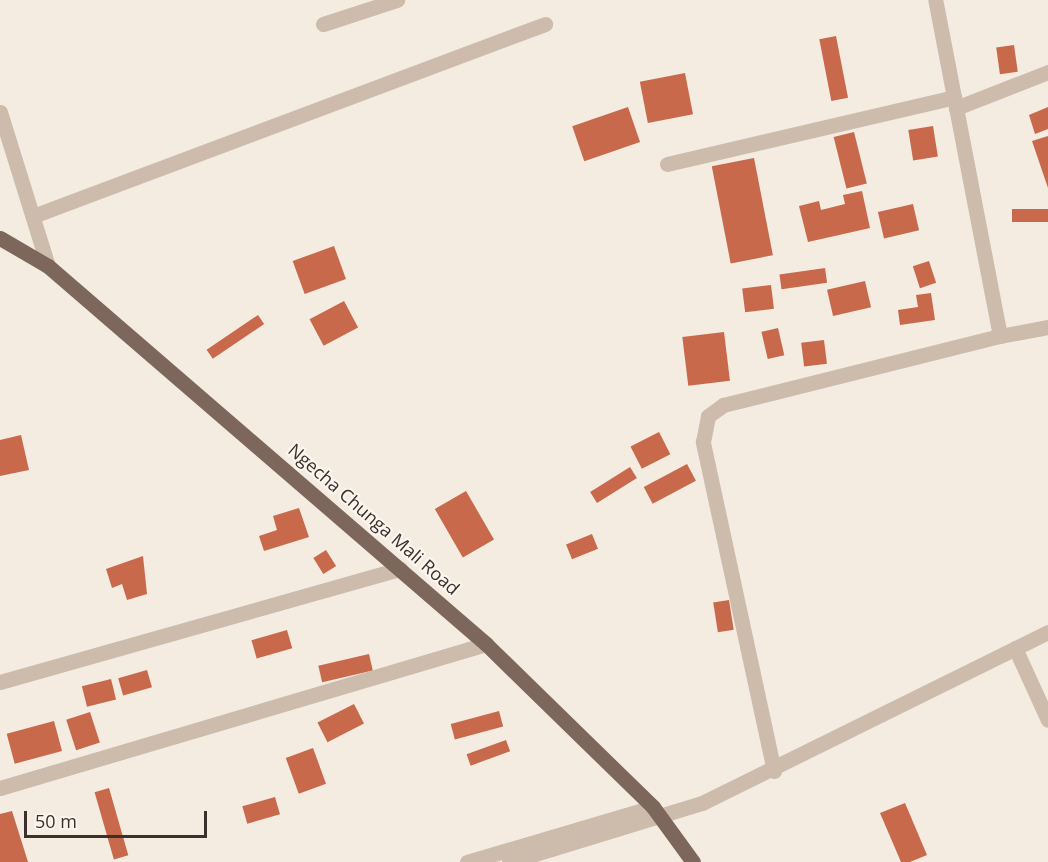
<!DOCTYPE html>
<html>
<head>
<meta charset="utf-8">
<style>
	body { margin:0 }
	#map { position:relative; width:1048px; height:862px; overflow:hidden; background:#f4ebe1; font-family:"Open Sans",sans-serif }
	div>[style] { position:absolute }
	.building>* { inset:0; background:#c8694b; transform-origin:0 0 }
	.minor>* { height:15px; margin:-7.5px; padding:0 7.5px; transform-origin:7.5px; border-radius:7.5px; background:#cdbbac }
	.tertiary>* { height:15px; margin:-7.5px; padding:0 7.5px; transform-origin:7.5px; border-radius:7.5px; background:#cdbbac }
	.primary>* { height:15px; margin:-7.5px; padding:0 7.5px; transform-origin:7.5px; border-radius:7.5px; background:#7d675c }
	span { translate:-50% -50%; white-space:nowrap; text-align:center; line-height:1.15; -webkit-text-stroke:4.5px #fbf5ee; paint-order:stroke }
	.street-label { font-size:18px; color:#3b302b }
	.scale { position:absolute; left:24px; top:811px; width:183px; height:27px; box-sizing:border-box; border:3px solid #3b302b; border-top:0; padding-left:8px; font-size:18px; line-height:21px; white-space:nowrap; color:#3b302b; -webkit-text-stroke:4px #fbf5ee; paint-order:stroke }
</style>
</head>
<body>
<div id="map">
	<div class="building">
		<div style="left:836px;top:36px;width:63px;height:17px;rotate:79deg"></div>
		<div style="left:1014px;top:45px;width:27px;height:18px;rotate:82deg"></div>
		<div style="left:685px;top:73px;width:42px;height:46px;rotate:79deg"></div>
		<div style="left:628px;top:107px;width:37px;height:59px;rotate:71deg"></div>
		<div style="clip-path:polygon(1048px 107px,1048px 129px,1035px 134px,1029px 115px)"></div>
		<div style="left:933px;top:126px;width:31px;height:25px;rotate:81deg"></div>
		<div style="left:854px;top:132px;width:53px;height:21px;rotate:76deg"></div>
		<div style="clip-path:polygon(1048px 136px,1048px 188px,1032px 141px)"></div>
		<div style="left:754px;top:158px;width:99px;height:43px;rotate:79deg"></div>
		<div style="clip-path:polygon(862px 191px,870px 228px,808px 242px,799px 206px,819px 201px,821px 210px,845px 204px,843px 195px)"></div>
		<div style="left:913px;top:204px;width:27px;height:36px;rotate:77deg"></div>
		<div style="left:1048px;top:209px;width:13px;height:36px;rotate:90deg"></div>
		<div style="left:334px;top:246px;width:35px;height:44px;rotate:70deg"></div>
		<div style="left:929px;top:261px;width:23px;height:17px;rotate:72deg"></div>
		<div style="left:825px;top:268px;width:15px;height:46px;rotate:82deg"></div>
		<div style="left:865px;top:281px;width:27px;height:39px;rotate:77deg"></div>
		<div style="left:771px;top:285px;width:24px;height:29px;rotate:83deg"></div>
		<div style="clip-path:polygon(931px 293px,935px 320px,900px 325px,898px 310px,918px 307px,916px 295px)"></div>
		<div style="left:344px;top:301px;width:30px;height:39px;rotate:62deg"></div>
		<div style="left:258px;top:315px;width:11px;height:62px;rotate:56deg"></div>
		<div style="left:778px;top:328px;width:28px;height:17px;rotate:77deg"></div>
		<div style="left:724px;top:332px;width:49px;height:42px;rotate:83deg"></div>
		<div style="left:824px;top:340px;width:24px;height:23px;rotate:83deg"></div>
		<div style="left:659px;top:432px;width:25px;height:32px;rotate:63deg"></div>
		<div style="clip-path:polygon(21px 435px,29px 470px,0 476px,0 440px)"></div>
		<div style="left:687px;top:464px;width:19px;height:49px;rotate:62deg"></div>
		<div style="left:630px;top:467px;width:13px;height:47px;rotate:58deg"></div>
		<div style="left:466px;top:491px;width:56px;height:36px;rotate:60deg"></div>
		<div style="clip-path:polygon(299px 508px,309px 537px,264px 551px,259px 536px,277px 530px,273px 516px)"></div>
		<div style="left:592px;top:534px;width:16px;height:28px;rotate:68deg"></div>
		<div style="left:326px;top:550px;width:19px;height:15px;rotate:58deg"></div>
		<div style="clip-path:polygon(143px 556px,147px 594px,127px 600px,122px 584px,112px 588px,106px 569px)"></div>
		<div style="left:729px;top:600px;width:30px;height:16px;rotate:81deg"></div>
		<div style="left:287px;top:630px;width:19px;height:37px;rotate:74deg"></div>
		<div style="left:369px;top:654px;width:17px;height:52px;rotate:77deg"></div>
		<div style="left:147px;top:670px;width:18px;height:30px;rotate:74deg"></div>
		<div style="left:111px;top:679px;width:21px;height:30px;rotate:76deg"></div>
		<div style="left:354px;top:704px;width:22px;height:41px;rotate:63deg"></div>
		<div style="left:499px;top:711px;width:16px;height:50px;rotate:75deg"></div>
		<div style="left:90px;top:712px;width:32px;height:25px;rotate:72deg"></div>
		<div style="left:54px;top:721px;width:31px;height:49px;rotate:75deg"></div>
		<div style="left:506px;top:740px;width:12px;height:42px;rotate:70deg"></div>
		<div style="left:313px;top:748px;width:38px;height:29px;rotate:70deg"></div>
		<div style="left:109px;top:788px;width:70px;height:15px;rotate:74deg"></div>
		<div style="left:275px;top:797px;width:18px;height:34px;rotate:74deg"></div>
		<div style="clip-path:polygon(905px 803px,927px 855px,910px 862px,901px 862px,880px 813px)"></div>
		<div style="clip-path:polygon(12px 811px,28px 862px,0 862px,0 814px)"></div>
	</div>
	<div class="minor">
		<div style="left:323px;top:24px;width:78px;rotate:-18deg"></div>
		<div style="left:956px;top:108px;width:99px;rotate:-21.4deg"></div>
		<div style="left:667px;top:164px;width:295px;rotate:-13.1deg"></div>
		<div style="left:33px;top:216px;width:547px;rotate:-20.56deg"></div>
		<div style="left:1000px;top:336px;width:49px;rotate:-10.6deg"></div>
		<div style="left:1015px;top:648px;width:79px;rotate:65.4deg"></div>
		<div style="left:0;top:682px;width:416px;rotate:-15.8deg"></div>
		<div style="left:774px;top:771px;width:337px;rotate:-102.2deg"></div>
		<div style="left:703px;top:442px;width:26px;rotate:-79deg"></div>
		<div style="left:708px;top:416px;width:19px;rotate:-36deg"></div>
		<div style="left:723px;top:405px;width:285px;rotate:-14deg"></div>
		<div style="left:1000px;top:336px;width:342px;rotate:-100.9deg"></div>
		<div style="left:0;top:788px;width:507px;rotate:-16.5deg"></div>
		<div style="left:467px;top:862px;width:194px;rotate:-16.5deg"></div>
		<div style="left:509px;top:862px;width:202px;rotate:-17deg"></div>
		<div style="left:702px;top:803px;width:386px;rotate:-26.3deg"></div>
	</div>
	<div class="tertiary">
		<div style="left:0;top:112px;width:161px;rotate:72.7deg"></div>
	</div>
	<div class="primary">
		<div style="left:0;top:238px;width:56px;rotate:30.3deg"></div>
		<div style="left:48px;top:266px;width:579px;rotate:40.79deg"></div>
		<div style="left:486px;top:644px;width:233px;rotate:44.3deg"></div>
		<div style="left:653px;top:807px;width:68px;rotate:54deg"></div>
	</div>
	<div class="street-label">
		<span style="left:374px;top:519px;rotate:41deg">Ngecha Chunga Mali Road</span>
	</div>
	<div class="scale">50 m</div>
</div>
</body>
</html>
